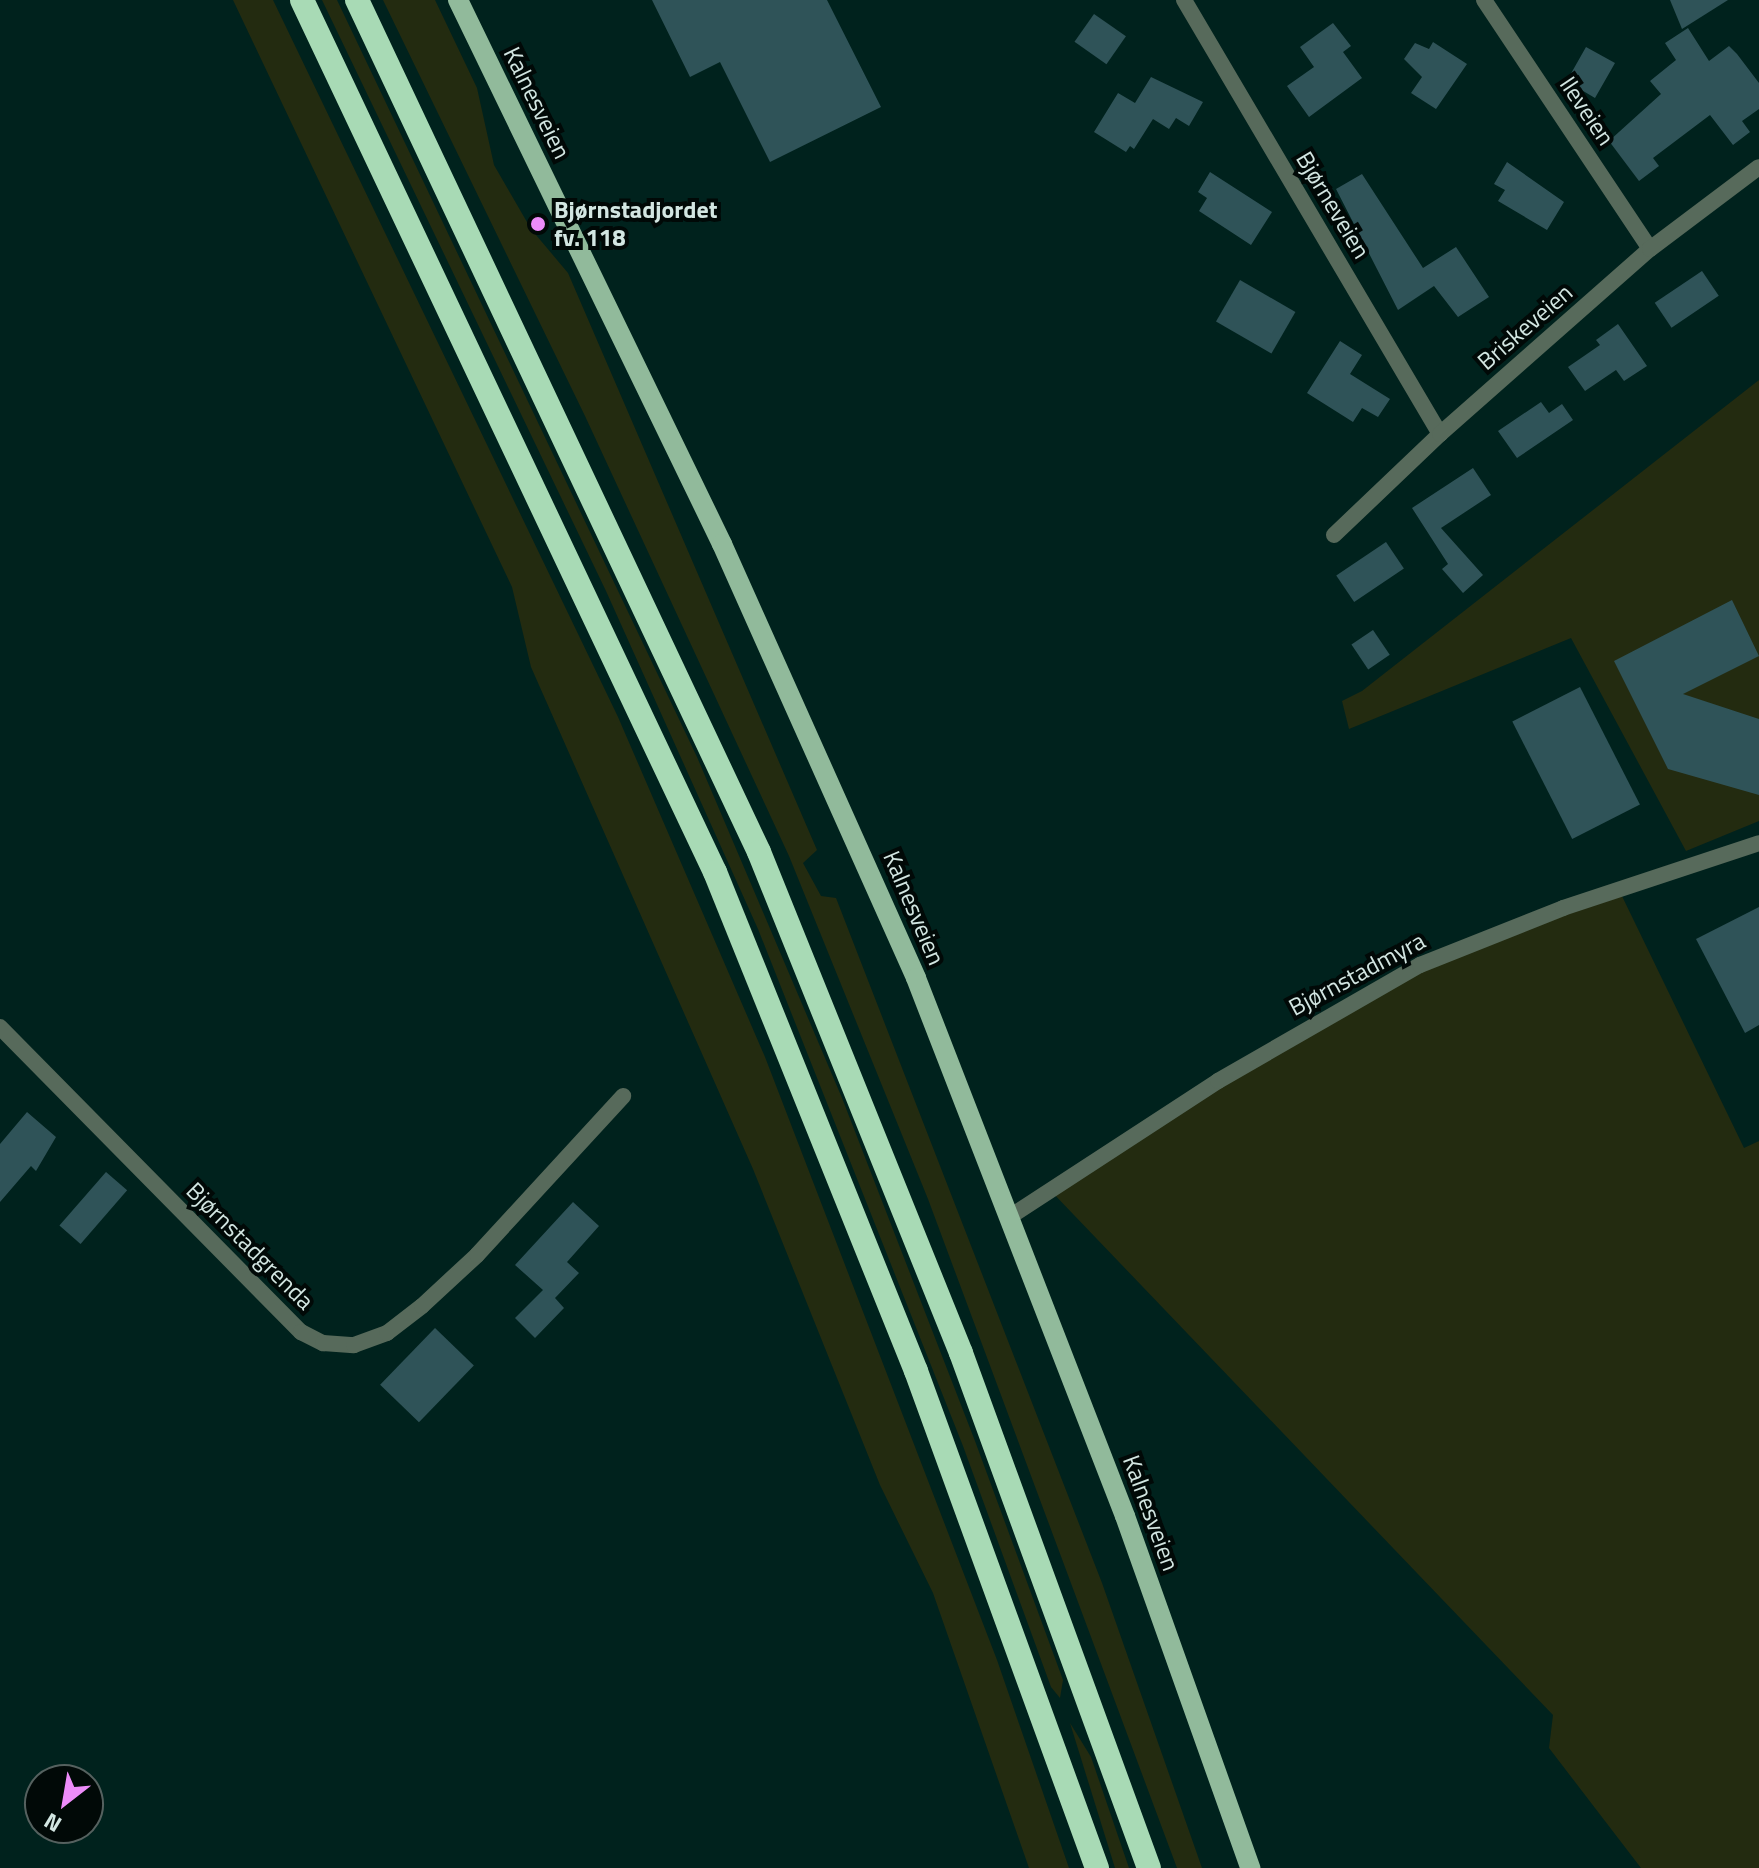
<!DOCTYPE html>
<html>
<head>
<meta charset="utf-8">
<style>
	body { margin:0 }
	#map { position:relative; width:1759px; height:1868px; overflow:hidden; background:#00221d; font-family:"Titillium Web",sans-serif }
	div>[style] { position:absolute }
	.green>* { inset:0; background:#232b10 }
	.building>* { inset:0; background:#2f5358; transform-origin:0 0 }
	.minor>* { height:16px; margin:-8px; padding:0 8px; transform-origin:8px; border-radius:8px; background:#576a5b }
	.primary>* { height:20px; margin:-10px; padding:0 10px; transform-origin:10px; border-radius:10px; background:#91ba9b }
	.motorway>* { height:24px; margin:-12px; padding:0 12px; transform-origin:12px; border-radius:12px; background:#a8dab5 }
	.dots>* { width:22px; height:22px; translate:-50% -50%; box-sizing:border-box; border:4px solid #010907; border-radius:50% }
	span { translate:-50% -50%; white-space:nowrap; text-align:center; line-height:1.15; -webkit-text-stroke:8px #010907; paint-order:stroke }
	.street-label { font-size:24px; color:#d3e6e2 }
	.poi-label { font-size:24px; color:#d3e6e2; font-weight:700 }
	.left { translate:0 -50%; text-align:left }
	.north { position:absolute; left:24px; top:1764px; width:80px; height:80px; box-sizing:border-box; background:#010907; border:2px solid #55615f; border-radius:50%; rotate:211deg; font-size:22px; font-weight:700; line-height:32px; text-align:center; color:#d3e6e2 }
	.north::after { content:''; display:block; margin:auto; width:28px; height:36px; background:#ed8cf9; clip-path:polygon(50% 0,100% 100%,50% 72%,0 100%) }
</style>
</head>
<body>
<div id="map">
	<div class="green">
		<div style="clip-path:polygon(233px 0,273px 0,618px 717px,765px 1057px,997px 1660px,1069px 1868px,1029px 1868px,933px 1593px,880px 1485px,753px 1169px,531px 667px,512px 587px)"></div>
		<div style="clip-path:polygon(322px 0,337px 0,697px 757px,842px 1098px,975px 1441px,1063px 1680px,1060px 1698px,1051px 1687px,963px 1446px,758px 929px,606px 591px)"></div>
		<div style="clip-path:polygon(383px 0,435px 0,477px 88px,494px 165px,531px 229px,568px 273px,817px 850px,803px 863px,821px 896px,836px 898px,1102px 1583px,1202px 1868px,1177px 1868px,928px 1199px,789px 856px,585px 416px)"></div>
		<div style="clip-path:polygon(1759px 380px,1759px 821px,1686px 851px,1571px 638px,1349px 729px,1342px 701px,1362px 691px)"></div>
		<div style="clip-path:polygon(1620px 892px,1744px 1148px,1759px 1141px,1759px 1868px,1641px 1868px,1549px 1748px,1553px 1715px,1050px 1190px,1420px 965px)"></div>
		<div style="clip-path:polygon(1070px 1723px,1091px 1757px,1129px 1868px,1115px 1868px)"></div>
	</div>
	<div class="building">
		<div style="clip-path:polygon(652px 0,827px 0,881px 107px,770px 162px,720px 62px,690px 77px)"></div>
		<div style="clip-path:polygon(1670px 0,1728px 0,1682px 29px)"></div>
		<div style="left:1094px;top:14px;width:39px;height:34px;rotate:35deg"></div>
		<div style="clip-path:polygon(1333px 23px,1351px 46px,1343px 52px,1362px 78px,1309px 117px,1287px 86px,1314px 67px,1300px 47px)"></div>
		<div style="clip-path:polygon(1688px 28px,1709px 61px,1729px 46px,1737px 54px,1759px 83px,1759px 109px,1742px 121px,1750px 132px,1733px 145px,1710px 115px,1653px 158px,1659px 166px,1639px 181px,1609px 141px,1661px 94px,1650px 81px,1676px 60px,1665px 43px)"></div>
		<div style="clip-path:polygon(1433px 42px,1467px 64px,1436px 109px,1411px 93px,1422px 77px,1404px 59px,1415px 43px,1429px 49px)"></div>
		<div style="clip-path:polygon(1586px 47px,1615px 63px,1595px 98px,1573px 85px,1576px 80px,1569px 77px)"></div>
		<div style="clip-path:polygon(1151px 77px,1203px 102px,1189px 126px,1176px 118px,1169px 129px,1153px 119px,1134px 149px,1130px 146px,1126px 152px,1094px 132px,1118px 93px,1135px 103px)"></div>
		<div style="clip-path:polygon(1507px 162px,1564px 202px,1547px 230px,1498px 201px,1505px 190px,1494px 184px)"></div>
		<div style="clip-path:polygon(1210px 172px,1272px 212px,1251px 245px,1199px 211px,1207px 198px,1198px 192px)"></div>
		<div style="clip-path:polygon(1362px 174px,1423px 268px,1456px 247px,1489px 297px,1458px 317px,1434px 286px,1398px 310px,1336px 189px)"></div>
		<div style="left:1702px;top:271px;width:30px;height:57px;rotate:56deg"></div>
		<div style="left:1240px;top:280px;width:64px;height:48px;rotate:30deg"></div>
		<div style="clip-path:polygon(1618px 324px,1647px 366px,1624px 381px,1616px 370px,1585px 391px,1568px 367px,1600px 345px,1596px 340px)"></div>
		<div style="clip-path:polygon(1340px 341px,1362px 355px,1350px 374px,1390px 399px,1378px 417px,1362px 408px,1353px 422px,1307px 393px)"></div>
		<div style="clip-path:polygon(1541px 402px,1549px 413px,1562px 404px,1573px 420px,1517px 458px,1498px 431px)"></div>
		<div style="clip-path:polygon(1473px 468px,1491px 495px,1441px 528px,1483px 575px,1463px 593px,1442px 569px,1448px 564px,1412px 508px)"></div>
		<div style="left:1386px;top:542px;width:32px;height:60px;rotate:56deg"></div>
		<div style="clip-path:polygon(1732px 600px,1759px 656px,1683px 694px,1759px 719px,1759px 795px,1668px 769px,1614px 661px)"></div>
		<div style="left:1373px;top:630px;width:30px;height:26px;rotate:56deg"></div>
		<div style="left:1580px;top:687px;width:132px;height:76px;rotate:63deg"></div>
		<div style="clip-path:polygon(1759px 907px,1759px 1025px,1745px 1033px,1696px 939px)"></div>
		<div style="clip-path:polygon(27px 1112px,56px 1137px,36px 1171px,31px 1166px,0 1202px,0 1144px)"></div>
		<div style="left:106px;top:1172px;width:28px;height:71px;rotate:41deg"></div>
		<div style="clip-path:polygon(573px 1202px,599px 1226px,567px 1262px,579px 1273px,555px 1298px,564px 1308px,535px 1338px,515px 1318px,543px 1290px,515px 1265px)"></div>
		<div style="left:435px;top:1328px;width:54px;height:79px;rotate:44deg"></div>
	</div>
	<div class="minor">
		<div style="left:1184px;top:0;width:504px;rotate:59.47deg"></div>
		<div style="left:1484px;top:0;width:299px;rotate:56.3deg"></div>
		<div style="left:1334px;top:535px;width:146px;rotate:-43.6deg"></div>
		<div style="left:1440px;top:434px;width:280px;rotate:-41.4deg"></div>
		<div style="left:1650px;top:249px;width:136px;rotate:-37deg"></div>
		<div style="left:0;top:1027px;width:429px;rotate:45.4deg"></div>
		<div style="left:301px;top:1332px;width:25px;rotate:27deg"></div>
		<div style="left:323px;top:1343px;width:31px;rotate:4deg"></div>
		<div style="left:354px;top:1345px;width:35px;rotate:-20deg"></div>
		<div style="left:387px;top:1333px;width:44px;rotate:-37.6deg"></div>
		<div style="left:422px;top:1306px;width:75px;rotate:-42.8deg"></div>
		<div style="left:477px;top:1255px;width:216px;rotate:-47.4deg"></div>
		<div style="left:1011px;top:1216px;width:247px;rotate:-33.1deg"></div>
		<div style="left:1218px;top:1081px;width:233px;rotate:-29.9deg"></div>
		<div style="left:1420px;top:965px;width:154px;rotate:-21.7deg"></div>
		<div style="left:1563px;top:908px;width:206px;rotate:-18.3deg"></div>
	</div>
	<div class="primary">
		<div style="left:458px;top:0;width:605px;rotate:64.11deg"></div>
		<div style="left:722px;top:544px;width:475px;rotate:65.9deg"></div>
		<div style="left:916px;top:978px;width:577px;rotate:68.77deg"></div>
		<div style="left:1125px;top:1516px;width:374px;rotate:70.4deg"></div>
	</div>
	<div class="motorway">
		<div style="left:302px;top:0;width:965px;rotate:64.66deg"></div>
		<div style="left:715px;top:872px;width:538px;rotate:68.06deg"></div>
		<div style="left:916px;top:1371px;width:529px;rotate:69.99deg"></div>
		<div style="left:357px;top:0;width:942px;rotate:64.74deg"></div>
		<div style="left:759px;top:852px;width:540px;rotate:68.04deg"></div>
		<div style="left:961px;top:1353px;width:548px;rotate:69.95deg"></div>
	</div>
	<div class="dots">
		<div style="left:538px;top:224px;background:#ed8cf9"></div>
	</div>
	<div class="street-label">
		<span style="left:537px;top:103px;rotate:64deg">Kalnesveien</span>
		<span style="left:1587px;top:111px;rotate:56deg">Ileveien</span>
		<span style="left:1333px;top:205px;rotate:59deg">Bjørneveien</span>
		<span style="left:1525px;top:327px;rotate:-41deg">Briskeveien</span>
		<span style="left:914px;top:908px;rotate:67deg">Kalnesveien</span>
		<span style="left:1357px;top:974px;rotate:-28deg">Bjørnstadmyra</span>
		<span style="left:250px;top:1246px;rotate:45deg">Bjørnstadgrenda</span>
		<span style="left:1151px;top:1513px;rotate:70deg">Kalnesveien</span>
	</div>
	<div class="poi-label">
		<span class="left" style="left:554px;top:224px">Bjørnstadjordet<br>fv. 118</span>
	</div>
	<div class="north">N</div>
</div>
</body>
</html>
